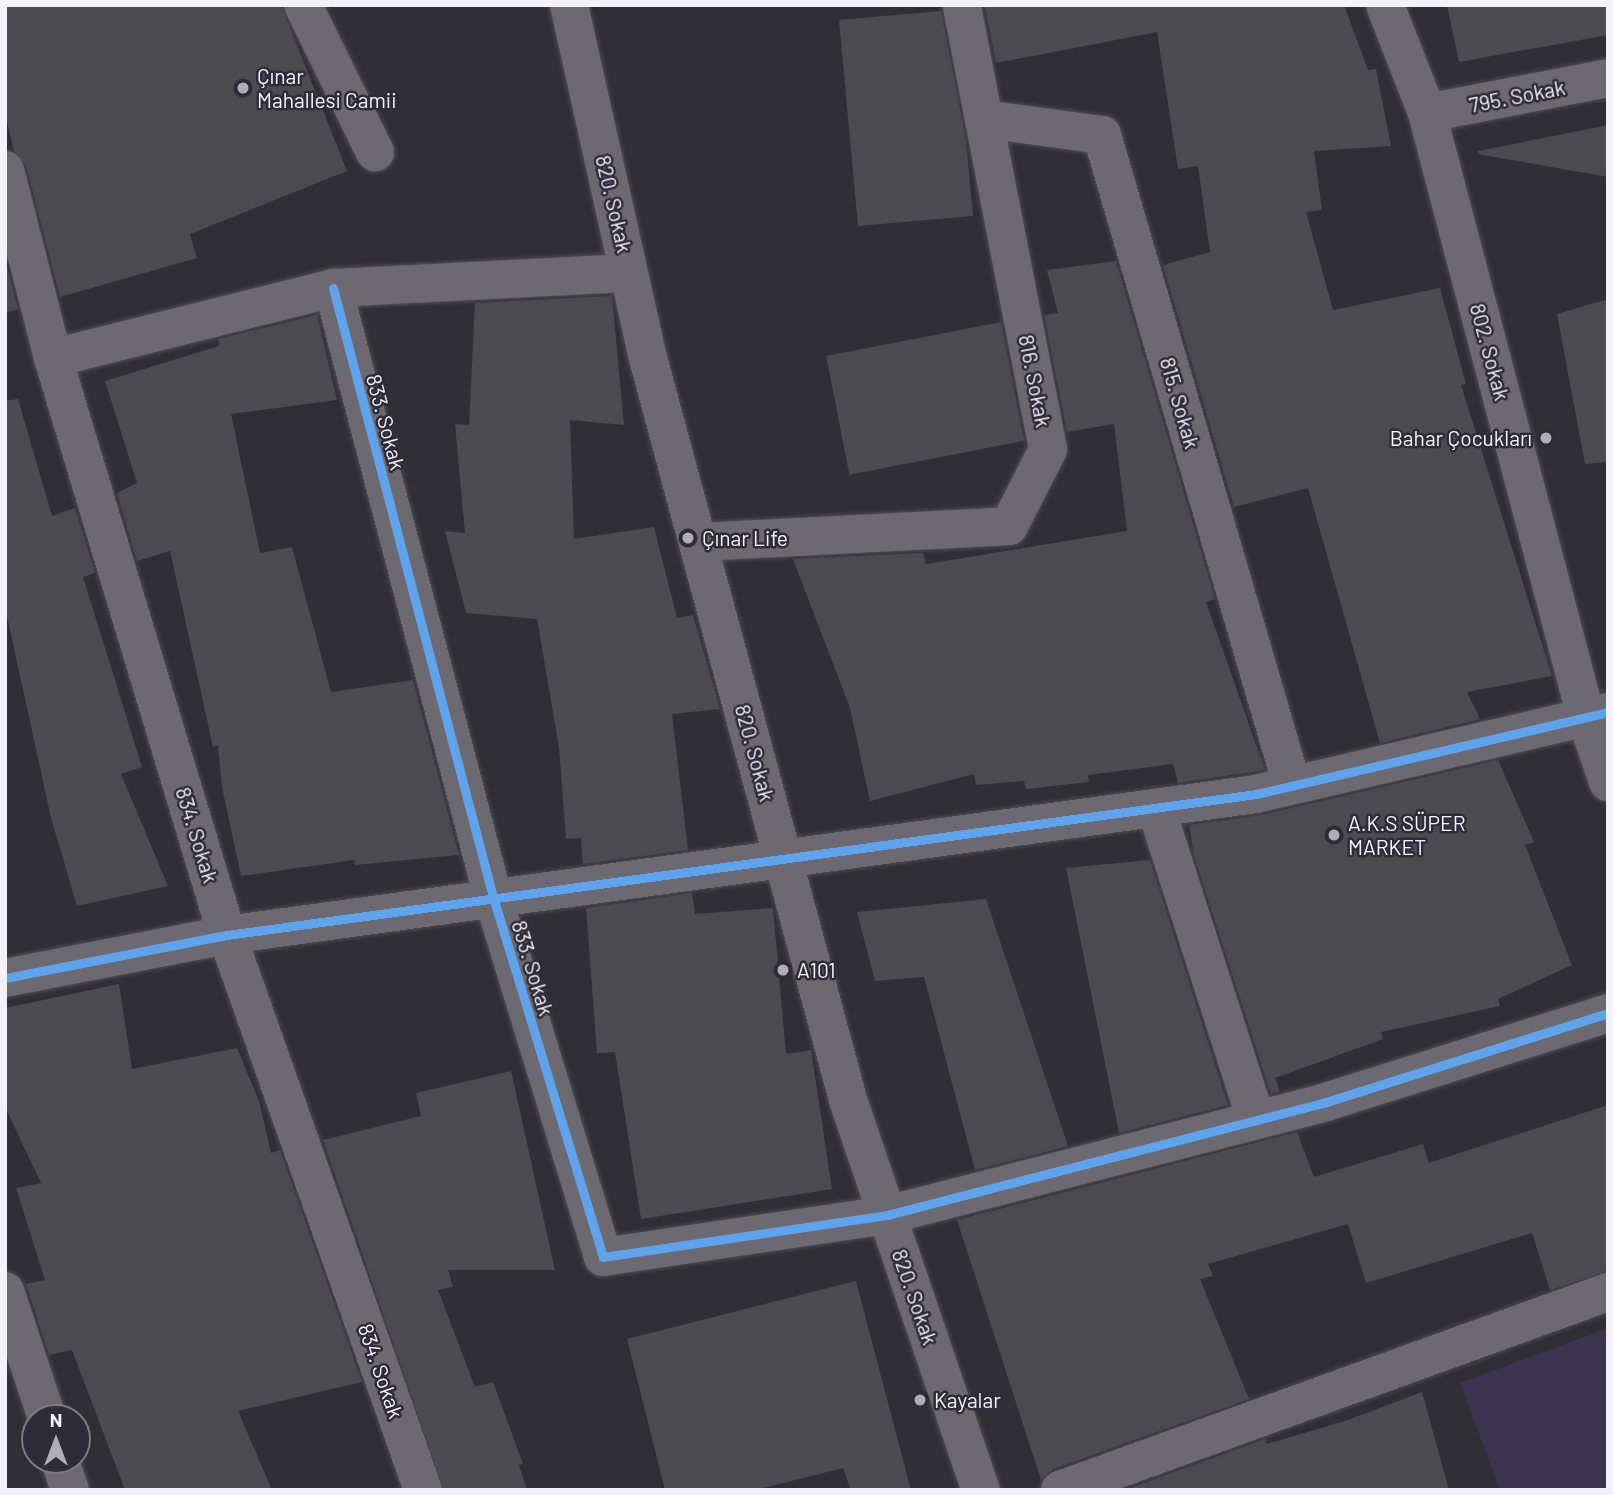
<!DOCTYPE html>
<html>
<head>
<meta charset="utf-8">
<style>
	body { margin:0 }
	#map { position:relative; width:1613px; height:1495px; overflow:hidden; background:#302f35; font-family:Barlow,sans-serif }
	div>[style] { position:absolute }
	.green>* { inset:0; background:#3a3450 }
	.building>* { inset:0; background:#4c4b50; transform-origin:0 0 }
	.roads { filter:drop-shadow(0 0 2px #4d4c51) drop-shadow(0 0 2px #4d4c51) }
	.minor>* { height:38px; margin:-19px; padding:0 19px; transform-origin:19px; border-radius:19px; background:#6c6a70 }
	.cycleway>* { height:9px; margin:-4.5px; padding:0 4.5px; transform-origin:4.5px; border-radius:4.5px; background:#60a3ed }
	.dots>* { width:19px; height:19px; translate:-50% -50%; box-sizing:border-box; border:4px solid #2e2c38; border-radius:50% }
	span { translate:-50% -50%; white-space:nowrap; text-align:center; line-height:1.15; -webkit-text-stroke:5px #2e2c38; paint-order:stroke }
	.poi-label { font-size:21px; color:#f3f2fa }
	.left { translate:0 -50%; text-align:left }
	.right { translate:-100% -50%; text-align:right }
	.street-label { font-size:21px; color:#f3f2fa }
	.frame { position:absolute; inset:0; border:7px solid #f3f2fa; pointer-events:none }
	.north { position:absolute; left:21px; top:1404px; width:70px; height:70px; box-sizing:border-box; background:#2e2c38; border:2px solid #7d7b86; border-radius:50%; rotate:0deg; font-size:19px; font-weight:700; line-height:28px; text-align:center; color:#f3f2fa }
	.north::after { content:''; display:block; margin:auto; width:24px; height:32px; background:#afaeb5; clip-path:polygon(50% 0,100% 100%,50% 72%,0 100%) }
</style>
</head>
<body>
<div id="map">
	<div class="green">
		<div style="clip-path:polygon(1608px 1328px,1608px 1490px,1500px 1490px,1460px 1383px)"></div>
	</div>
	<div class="building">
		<div style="clip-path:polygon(5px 5px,281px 5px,347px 171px,190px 234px,197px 258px,60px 297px,26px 165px,14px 151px,5px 113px)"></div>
		<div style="clip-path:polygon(1344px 5px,1368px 70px,1376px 69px,1391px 146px,1314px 151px,1322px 210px,1306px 212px,1333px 310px,1440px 288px,1466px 384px,1461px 385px,1552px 676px,1467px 692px,1480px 719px,1380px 743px,1308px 488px,1234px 507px,1163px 265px,1210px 252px,1198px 166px,1178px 169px,1157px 32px,996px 63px,985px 7px)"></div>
		<div style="clip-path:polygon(1447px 5px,1608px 5px,1608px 35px,1459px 62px)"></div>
		<div style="clip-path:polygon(941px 11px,966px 140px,973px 216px,858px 226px,839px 20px)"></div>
		<div style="clip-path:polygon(1608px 125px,1608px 177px,1478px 154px,1478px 151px)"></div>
		<div style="clip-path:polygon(5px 259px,18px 309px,5px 313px)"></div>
		<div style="clip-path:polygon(1116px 261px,1215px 599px,1206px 602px,1265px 770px,1178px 783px,1173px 764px,1088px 775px,1089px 782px,1026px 789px,1024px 781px,976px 785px,974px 774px,870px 801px,850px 708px,793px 559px,923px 553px,926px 564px,1127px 531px,1114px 424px,1067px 432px,1044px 315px,1058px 313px,1047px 270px)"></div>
		<div style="clip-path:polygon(612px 296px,624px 425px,570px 420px,574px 539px,654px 527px,677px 618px,693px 615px,720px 709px,672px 714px,688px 850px,583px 864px,581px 838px,566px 839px,559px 747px,537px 619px,466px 613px,445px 531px,465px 533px,455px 424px,469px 425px,475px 303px)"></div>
		<div style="clip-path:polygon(1608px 299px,1608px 462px,1585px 464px,1557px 314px)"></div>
		<div style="clip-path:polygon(317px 315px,337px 400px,231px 414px,260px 553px,292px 547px,331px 692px,413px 680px,459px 855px,355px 865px,354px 860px,241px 876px,222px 787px,218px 745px,213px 747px,170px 551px,137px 561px,117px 493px,137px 483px,105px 381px,219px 346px,218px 339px)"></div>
		<div style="left:1001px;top:322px;width:121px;height:178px;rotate:79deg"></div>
		<div style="clip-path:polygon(18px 399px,52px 516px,75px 508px,95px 573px,83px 577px,142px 767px,121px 774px,168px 886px,77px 906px,51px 818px,5px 607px,5px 401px)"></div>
		<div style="clip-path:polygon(1498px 760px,1534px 842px,1525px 845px,1572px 965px,1498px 999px,1500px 1006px,1381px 1032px,1383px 1039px,1275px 1078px,1280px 1091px,1271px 1094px,1194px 856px,1189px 825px,1261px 815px)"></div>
		<div style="clip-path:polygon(1150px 860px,1228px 1105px,1119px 1133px,1066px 868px)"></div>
		<div style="clip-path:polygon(692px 893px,695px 914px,773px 908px,786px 1054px,811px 1050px,832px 1189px,641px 1219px,615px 1052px,597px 1053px,586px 908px)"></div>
		<div style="clip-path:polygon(986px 899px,1068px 1146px,975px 1170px,924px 977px,875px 981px,857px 912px)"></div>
		<div style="clip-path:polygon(119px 984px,132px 1069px,237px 1048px,259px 1101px,271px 1153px,280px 1150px,362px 1382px,238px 1411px,272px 1490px,125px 1490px,72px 1350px,49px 1355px,26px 1284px,45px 1280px,16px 1188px,41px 1183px,5px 1107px,5px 1008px)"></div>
		<div style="clip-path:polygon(511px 1071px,555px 1270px,448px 1270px,453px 1287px,438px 1290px,475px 1387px,493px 1382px,523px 1464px,519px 1465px,527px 1490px,444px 1490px,323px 1140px,421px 1116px,416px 1093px)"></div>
		<div style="clip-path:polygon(1608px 1105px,1608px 1271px,1550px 1290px,1532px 1233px,1366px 1283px,1348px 1224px,1208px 1264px,1213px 1276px,1200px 1279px,1249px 1399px,1053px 1469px,1041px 1480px,957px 1220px,1297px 1132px,1314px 1177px,1423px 1144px,1429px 1163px)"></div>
		<div style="clip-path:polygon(856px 1281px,911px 1490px,851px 1490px,843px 1468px,755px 1490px,665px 1490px,627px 1339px)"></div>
		<div style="clip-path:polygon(1422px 1392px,1449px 1490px,1125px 1490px,1265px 1439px,1267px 1444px,1345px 1421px)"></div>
	</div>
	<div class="roads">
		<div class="minor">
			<div style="left:303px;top:5px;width:164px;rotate:63.9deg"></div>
			<div style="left:569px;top:5px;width:362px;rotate:77.4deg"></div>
			<div style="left:648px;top:358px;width:768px;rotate:74.91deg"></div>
			<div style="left:848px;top:1100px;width:412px;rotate:71.2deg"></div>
			<div style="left:1385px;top:5px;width:116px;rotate:68.7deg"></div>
			<div style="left:1427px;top:113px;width:625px;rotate:75.25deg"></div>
			<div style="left:1586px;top:717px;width:69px;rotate:71.3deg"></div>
			<div style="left:1427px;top:113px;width:184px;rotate:-10.9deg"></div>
			<div style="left:984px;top:119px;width:119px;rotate:7.7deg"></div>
			<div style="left:1102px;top:135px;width:677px;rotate:73.71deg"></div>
			<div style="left:5px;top:170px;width:194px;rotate:75.7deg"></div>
			<div style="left:53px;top:358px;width:603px;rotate:73.22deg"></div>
			<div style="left:227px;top:935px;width:589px;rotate:70.55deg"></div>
			<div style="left:333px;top:288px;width:630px;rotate:75.28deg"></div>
			<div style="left:493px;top:897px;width:376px;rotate:73deg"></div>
			<div style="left:603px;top:1257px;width:287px;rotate:-8.4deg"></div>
			<div style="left:887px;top:1215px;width:453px;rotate:-14.4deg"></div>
			<div style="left:1326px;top:1102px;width:296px;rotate:-17.5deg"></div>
			<div style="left:53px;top:358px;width:289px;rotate:-14deg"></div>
			<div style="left:333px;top:288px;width:296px;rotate:-2.9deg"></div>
			<div style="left:698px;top:542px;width:311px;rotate:-2.9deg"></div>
			<div style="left:1009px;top:526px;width:86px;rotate:-63.1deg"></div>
			<div style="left:1048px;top:449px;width:452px;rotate:-101deg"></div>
			<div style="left:1156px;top:808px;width:328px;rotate:72.2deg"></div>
			<div style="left:5px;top:978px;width:226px;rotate:-11deg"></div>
			<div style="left:227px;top:935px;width:1039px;rotate:-7.8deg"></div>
			<div style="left:1256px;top:794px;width:361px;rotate:-13.1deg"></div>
			<div style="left:5px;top:1291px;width:134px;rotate:71.7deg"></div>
			<div style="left:60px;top:1460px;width:32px;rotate:72deg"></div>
			<div style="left:1060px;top:1490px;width:583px;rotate:-19.87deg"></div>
		</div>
	</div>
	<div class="cycleway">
		<div style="left:333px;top:288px;width:630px;rotate:75.28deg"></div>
		<div style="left:493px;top:897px;width:376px;rotate:73deg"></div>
		<div style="left:603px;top:1257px;width:287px;rotate:-8.4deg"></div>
		<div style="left:887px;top:1215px;width:453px;rotate:-14.4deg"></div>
		<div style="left:1326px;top:1102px;width:296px;rotate:-17.5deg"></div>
		<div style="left:5px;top:978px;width:226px;rotate:-11deg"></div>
		<div style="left:227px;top:935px;width:1039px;rotate:-7.8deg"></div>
		<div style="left:1256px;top:794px;width:361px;rotate:-13.1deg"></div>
	</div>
	<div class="dots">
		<div style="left:243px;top:88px;background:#afaeb5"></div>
		<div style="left:1546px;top:438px;background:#afaeb5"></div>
		<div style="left:688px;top:538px;background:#afaeb5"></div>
		<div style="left:1334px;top:835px;background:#afaeb5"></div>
		<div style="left:783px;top:970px;background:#afaeb5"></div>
		<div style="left:920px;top:1400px;background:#afaeb5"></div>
	</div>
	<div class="poi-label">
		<span class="left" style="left:257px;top:88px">Çınar<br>Mahallesi Camii</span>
		<span class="right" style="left:1532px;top:438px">Bahar Çocukları</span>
		<span class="left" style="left:702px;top:538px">Çınar Life</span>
		<span class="left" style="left:1348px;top:835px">A.K.S SÜPER<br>MARKET</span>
		<span class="left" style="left:797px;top:970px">A101</span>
		<span class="left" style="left:934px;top:1400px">Kayalar</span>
	</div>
	<div class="street-label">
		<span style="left:1517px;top:96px;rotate:-11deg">795. Sokak</span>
		<span style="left:614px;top:204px;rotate:77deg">820. Sokak</span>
		<span style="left:1490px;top:352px;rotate:75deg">802. Sokak</span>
		<span style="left:1035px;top:381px;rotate:79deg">816. Sokak</span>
		<span style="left:1180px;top:403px;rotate:74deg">815. Sokak</span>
		<span style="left:386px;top:422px;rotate:75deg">833. Sokak</span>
		<span style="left:755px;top:753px;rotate:75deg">820. Sokak</span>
		<span style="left:197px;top:835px;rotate:73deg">834. Sokak</span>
		<span style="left:533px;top:968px;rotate:73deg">833. Sokak</span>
		<span style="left:915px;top:1297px;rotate:71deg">820. Sokak</span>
		<span style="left:381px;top:1371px;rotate:71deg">834. Sokak</span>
	</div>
	<div class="frame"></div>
	<div class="north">N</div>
</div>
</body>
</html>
